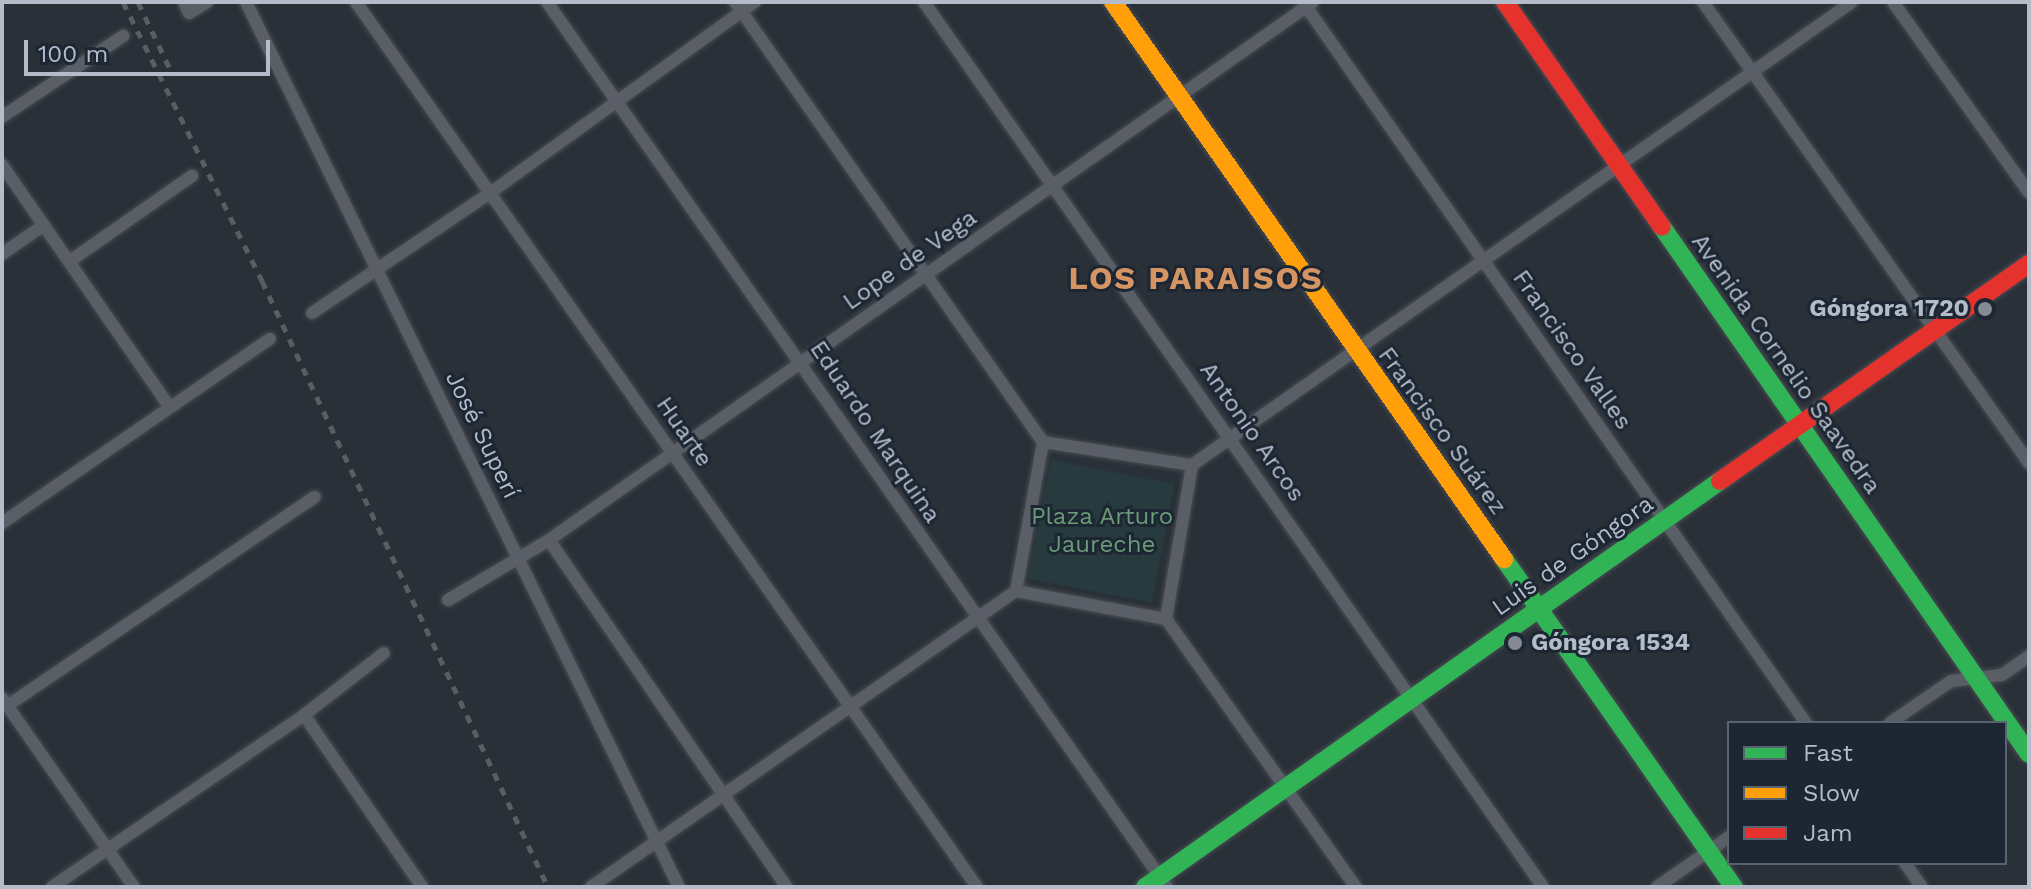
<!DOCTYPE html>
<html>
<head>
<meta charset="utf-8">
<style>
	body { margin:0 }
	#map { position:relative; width:2031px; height:889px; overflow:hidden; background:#2a3038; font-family:"Work Sans",sans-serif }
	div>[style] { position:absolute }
	.green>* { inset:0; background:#273a3e; transform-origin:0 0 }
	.roads { filter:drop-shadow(0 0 2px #484c53) drop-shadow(0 0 2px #484c53) }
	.street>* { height:12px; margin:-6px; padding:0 6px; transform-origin:6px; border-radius:6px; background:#5a5e66 }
	.fast>* { height:18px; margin:-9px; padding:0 9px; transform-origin:9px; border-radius:9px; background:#30b455 }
	.slow>* { height:18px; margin:-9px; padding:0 9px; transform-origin:9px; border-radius:9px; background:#ff9f0a }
	.jam>* { height:18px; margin:-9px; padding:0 9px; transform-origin:9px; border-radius:9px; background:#e5322d }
	.rail>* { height:5px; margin-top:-2.5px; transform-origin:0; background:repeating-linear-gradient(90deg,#595d64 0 8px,transparent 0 16px) }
	.dots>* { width:22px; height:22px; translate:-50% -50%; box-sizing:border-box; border:4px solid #1d2633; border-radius:50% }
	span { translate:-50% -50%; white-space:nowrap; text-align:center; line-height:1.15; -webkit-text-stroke:6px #1d2633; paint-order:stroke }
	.street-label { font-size:24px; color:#b4bcc9 }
	.poi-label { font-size:24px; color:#b4bcc9; font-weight:700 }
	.right { translate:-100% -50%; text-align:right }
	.left { translate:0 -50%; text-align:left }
	.park-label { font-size:24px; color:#6b9a76 }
	.district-label { font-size:32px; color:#d59563; font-weight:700; letter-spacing:2px }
	.frame { position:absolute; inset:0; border:4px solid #b4bcc9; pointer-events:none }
	.legend { position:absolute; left:1727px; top:721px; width:280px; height:144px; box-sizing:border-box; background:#1d2633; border:2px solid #59626f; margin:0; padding:10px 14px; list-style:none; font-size:24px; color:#b4bcc9 }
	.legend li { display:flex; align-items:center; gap:16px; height:40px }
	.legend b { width:40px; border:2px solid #59626f }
	.scale { position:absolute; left:24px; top:40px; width:246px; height:36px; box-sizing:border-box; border:4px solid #b4bcc9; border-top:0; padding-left:10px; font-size:24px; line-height:28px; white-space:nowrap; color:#b4bcc9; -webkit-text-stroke:6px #1d2633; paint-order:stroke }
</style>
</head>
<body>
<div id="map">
	<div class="green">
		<div style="left:1051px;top:460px;width:126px;height:121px;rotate:11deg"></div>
	</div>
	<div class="roads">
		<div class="street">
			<div style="left:184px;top:2px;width:12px;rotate:66deg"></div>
			<div style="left:189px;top:13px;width:21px;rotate:-31deg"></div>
			<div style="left:246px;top:2px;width:985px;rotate:63.93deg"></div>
			<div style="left:356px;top:2px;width:1081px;rotate:54.94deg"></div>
			<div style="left:547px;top:2px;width:1081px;rotate:54.99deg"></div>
			<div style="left:735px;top:2px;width:537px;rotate:55.01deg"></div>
			<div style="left:1043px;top:442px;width:151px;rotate:100.3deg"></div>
			<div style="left:924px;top:2px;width:1080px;rotate:55.03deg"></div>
			<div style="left:1303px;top:2px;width:879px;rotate:55.1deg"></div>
			<div style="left:1703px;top:2px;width:565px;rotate:54.73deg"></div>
			<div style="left:1893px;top:2px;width:234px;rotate:54.5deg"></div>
			<div style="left:2px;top:117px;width:146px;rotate:-33.8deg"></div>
			<div style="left:2px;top:165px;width:293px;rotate:55.3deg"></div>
			<div style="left:2px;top:254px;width:51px;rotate:-34.6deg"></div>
			<div style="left:70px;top:261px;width:149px;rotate:-34.9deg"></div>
			<div style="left:312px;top:313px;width:215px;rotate:-34deg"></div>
			<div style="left:490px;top:193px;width:327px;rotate:-35.8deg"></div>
			<div style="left:1043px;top:442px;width:151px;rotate:8.8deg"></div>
			<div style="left:1192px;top:465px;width:806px;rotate:-35.05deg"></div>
			<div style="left:2px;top:523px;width:325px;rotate:-34.5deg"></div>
			<div style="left:549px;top:540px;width:421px;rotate:55.6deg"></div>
			<div style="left:1016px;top:591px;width:153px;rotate:10.6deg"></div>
			<div style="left:1166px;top:619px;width:329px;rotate:54.7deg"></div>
			<div style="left:448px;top:600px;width:117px;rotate:-30.7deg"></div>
			<div style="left:549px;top:540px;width:934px;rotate:-35.15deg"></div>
			<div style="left:1166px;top:619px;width:156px;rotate:-80.4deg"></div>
			<div style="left:2px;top:698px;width:231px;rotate:55.1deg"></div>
			<div style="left:7px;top:706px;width:372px;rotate:-34.2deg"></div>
			<div style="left:304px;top:715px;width:209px;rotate:55.5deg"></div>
			<div style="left:1890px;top:723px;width:74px;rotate:-34.5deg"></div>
			<div style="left:1951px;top:681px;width:51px;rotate:-6.7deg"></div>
			<div style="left:2002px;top:675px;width:33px;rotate:-35deg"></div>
			<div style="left:1905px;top:863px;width:29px;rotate:55deg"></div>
			<div style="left:52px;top:887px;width:305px;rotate:-34.3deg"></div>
			<div style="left:304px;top:715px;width:101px;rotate:-37.8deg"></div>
			<div style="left:591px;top:887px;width:518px;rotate:-34.86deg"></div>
			<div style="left:1657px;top:887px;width:88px;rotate:-34.8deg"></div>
		</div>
		<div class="fast">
			<div style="left:1662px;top:227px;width:642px;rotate:55.15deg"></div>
			<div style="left:1504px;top:559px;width:401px;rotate:55deg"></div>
			<div style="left:1145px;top:887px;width:704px;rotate:-35.23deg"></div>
		</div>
		<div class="slow">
			<div style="left:1113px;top:2px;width:681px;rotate:54.93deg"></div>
		</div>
		<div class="jam">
			<div style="left:1505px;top:2px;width:274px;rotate:55.1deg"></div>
			<div style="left:1720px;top:481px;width:378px;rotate:-35.1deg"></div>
		</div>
	</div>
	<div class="rail">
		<div style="left:123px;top:2px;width:312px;rotate:63.5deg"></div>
		<div style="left:262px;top:281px;width:670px;rotate:64.74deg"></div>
		<div style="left:138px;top:2px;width:81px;rotate:64.4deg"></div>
	</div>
	<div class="dots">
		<div style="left:1985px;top:309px;background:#848b96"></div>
		<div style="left:1515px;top:643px;background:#848b96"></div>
	</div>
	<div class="street-label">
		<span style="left:910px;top:260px;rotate:-35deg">Lope de Vega</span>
		<span style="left:1572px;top:350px;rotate:55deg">Francisco Valles</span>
		<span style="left:1786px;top:364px;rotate:55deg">Avenida Cornelio Saavedra</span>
		<span style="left:1442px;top:431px;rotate:54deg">Francisco Suárez</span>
		<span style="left:684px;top:432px;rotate:55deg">Huarte</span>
		<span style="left:875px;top:432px;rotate:56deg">Eduardo Marquina</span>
		<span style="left:1252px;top:432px;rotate:55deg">Antonio Arcos</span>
		<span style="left:482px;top:435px;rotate:64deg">José Superí</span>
		<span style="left:1573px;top:556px;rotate:-35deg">Luis de Góngora</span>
	</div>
	<div class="poi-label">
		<span class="right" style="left:1969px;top:309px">Góngora 1720</span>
		<span class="left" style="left:1531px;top:643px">Góngora 1534</span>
	</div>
	<div class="park-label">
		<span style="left:1102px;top:531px">Plaza Arturo<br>Jaureche</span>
	</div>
	<div class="district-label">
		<span style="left:1196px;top:278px">LOS PARAISOS</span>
	</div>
	<div class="frame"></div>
	<ul class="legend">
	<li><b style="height:10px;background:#30b455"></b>Fast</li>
	<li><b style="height:10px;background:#ff9f0a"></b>Slow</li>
	<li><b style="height:10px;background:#e5322d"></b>Jam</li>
	</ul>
	<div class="scale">100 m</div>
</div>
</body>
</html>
